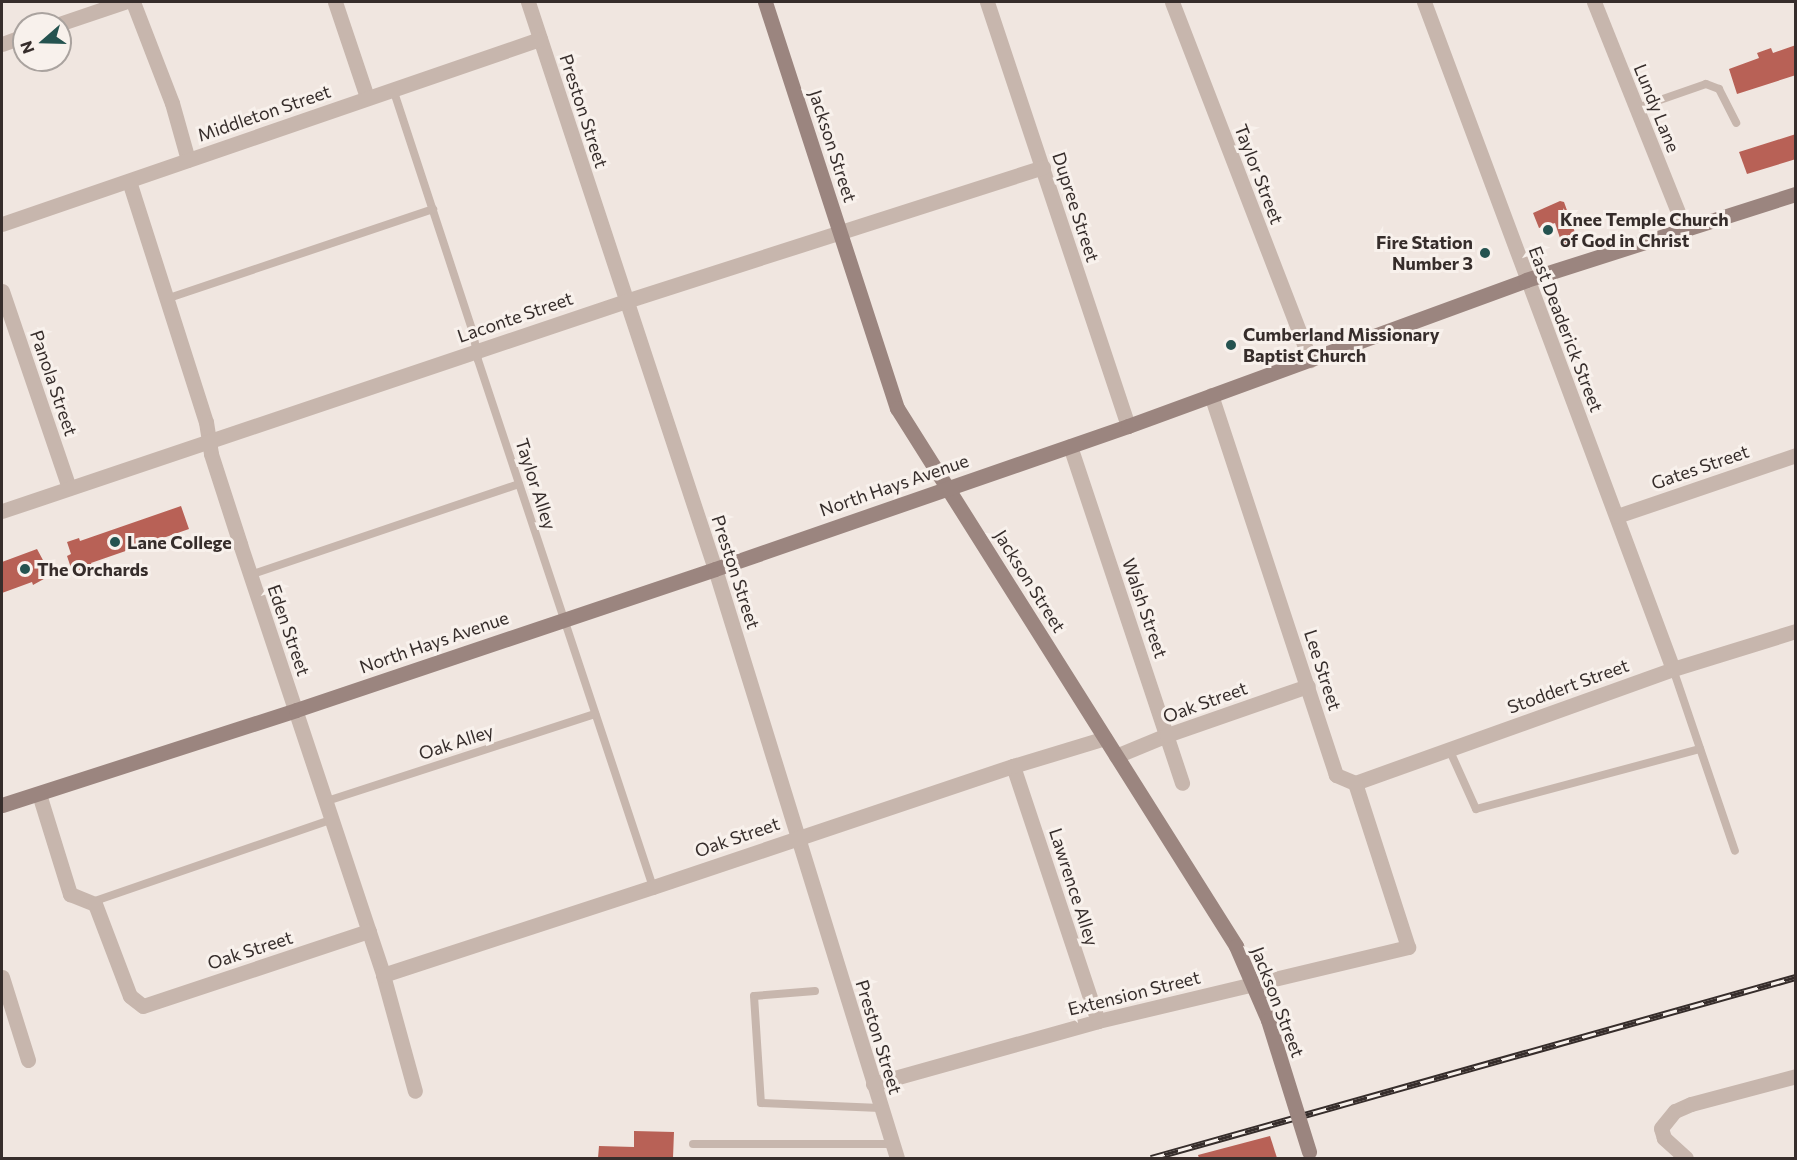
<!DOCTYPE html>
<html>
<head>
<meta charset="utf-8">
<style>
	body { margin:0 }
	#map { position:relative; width:1797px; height:1160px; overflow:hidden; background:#f0e6e0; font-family:Commissioner,sans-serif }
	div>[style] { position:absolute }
	.building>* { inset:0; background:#b86156 }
	.lane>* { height:8px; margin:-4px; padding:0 4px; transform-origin:4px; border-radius:4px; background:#c7b6ad }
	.street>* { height:15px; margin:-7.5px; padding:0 7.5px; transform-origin:7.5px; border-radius:7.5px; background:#c7b6ad }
	.secondary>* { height:15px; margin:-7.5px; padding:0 7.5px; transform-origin:7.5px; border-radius:7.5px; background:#9b857f }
	.rail>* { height:7px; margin-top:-3.5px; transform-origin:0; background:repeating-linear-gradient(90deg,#f8f1ec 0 14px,#362d2b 0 28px); box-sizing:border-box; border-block:2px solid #362d2b }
	.secondary-bridge>* { height:15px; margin:-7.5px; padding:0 7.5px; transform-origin:7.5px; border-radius:7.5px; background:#9b857f }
	.dots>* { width:16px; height:16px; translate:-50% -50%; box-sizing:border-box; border:3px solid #f8f1ec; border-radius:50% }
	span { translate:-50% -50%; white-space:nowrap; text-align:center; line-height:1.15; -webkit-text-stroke:6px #f8f1ec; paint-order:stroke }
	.street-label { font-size:18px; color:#362d2b }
	.poi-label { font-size:18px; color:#362d2b; font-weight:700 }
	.left { translate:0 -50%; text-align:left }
	.right { translate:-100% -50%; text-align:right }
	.frame { position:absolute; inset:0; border:3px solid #362d2b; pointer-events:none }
	.north { position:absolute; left:12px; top:12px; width:60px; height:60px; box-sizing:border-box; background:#f8f1ec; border:2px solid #aaa39f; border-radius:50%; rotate:250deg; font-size:16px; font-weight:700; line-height:24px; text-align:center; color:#362d2b }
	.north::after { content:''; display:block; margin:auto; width:21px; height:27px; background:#255350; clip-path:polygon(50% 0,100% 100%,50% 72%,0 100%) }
</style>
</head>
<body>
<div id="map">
	<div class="building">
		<div style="clip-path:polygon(1796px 45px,1796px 75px,1737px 94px,1729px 69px,1759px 58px,1757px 53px,1771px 48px,1773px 53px)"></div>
		<div style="clip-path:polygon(1796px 134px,1796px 159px,1747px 174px,1739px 152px)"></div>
		<div style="clip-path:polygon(1560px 201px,1564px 202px,1578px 241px,1563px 247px,1555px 223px,1539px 228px,1533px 213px)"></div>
		<div style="clip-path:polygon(181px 506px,189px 529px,91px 563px,92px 566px,77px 571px,75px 567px,71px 568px,67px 556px,71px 554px,67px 542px,79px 538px,80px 541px)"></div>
		<div style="clip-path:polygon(37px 549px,51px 575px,33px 585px,32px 582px,2px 593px,2px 562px)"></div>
		<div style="clip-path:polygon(634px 1131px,674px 1132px,673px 1158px,598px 1158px,599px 1146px,634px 1147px)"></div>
		<div style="clip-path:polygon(1270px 1136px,1277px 1158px,1199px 1158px,1198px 1155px)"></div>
	</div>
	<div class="lane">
		<div style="left:393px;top:89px;width:256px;rotate:71.8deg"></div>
		<div style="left:473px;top:332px;width:28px;rotate:80deg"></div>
		<div style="left:478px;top:360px;width:555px;rotate:71.63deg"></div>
		<div style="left:1637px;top:108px;width:73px;rotate:-19.2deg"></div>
		<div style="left:1706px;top:84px;width:14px;rotate:21deg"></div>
		<div style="left:1719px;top:89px;width:38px;rotate:63deg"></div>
		<div style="left:166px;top:299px;width:282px;rotate:-18.6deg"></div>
		<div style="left:227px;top:548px;width:14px;rotate:-17deg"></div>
		<div style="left:250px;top:575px;width:284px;rotate:-18.7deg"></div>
		<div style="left:1673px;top:669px;width:192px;rotate:71.2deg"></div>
		<div style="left:1449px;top:749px;width:66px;rotate:65.8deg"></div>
		<div style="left:1476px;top:809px;width:232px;rotate:-15deg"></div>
		<div style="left:327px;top:801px;width:282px;rotate:-18deg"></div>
		<div style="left:92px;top:902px;width:255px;rotate:-19deg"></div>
		<div style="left:815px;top:991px;width:61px;rotate:175.3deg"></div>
		<div style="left:754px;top:996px;width:107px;rotate:86.3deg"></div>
		<div style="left:761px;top:1103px;width:119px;rotate:2.4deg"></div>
		<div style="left:693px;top:1144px;width:199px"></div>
	</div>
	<div class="street">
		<div style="left:133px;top:2px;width:108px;rotate:68.9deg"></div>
		<div style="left:172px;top:103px;width:59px;rotate:74.3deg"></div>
		<div style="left:335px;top:2px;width:100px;rotate:71.4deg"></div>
		<div style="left:528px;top:2px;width:597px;rotate:71.75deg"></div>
		<div style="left:715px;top:569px;width:616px;rotate:72.83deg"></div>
		<div style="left:987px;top:2px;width:447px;rotate:71.6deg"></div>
		<div style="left:1172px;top:2px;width:384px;rotate:68.9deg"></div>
		<div style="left:1424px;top:2px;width:712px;rotate:69.53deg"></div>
		<div style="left:1594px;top:2px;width:245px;rotate:68.2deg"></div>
		<div style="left:59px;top:24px;width:69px;rotate:-18.7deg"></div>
		<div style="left:2px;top:44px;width:23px;rotate:-20deg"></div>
		<div style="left:129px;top:181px;width:253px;rotate:72.3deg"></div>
		<div style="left:206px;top:422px;width:32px;rotate:81deg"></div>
		<div style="left:211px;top:454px;width:95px;rotate:72.1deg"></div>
		<div style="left:240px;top:544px;width:454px;rotate:71.6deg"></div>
		<div style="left:383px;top:975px;width:120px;rotate:74.6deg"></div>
		<div style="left:2px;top:224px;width:569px;rotate:-18.98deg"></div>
		<div style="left:2px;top:291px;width:208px;rotate:71.2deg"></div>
		<div style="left:1070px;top:446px;width:355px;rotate:71.6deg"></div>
		<div style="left:2px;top:511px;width:658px;rotate:-18.6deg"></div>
		<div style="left:626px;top:301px;width:438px;rotate:-17.8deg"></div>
		<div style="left:1617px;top:516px;width:189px;rotate:-18.8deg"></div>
		<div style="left:1116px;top:756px;width:55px;rotate:-22.4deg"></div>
		<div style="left:1167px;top:735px;width:149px;rotate:-19.2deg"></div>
		<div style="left:1013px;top:766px;width:269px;rotate:71.6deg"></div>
		<div style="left:1355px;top:783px;width:338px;rotate:-19.7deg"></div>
		<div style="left:1673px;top:669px;width:129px;rotate:-17.2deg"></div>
		<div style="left:39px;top:794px;width:105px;rotate:72.8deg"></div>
		<div style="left:70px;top:894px;width:27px;rotate:22deg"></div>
		<div style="left:95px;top:904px;width:98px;rotate:69.2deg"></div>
		<div style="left:130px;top:996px;width:16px;rotate:38deg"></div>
		<div style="left:143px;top:1006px;width:238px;rotate:-18.4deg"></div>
		<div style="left:383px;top:975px;width:284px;rotate:-18.1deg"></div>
		<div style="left:653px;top:887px;width:380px;rotate:-18.6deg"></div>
		<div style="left:1013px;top:766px;width:96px;rotate:-16.9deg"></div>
		<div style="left:2px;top:977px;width:87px;rotate:72.6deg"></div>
		<div style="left:873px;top:1084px;width:234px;rotate:-15.6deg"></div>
		<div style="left:1098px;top:1021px;width:319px;rotate:-13.4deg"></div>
		<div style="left:1408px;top:947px;width:172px;rotate:-107.9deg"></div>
		<div style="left:1355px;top:783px;width:21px;rotate:-157deg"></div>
		<div style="left:1336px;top:775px;width:400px;rotate:-108.2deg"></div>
		<div style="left:1686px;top:1158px;width:30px;rotate:-138deg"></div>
		<div style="left:1664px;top:1138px;width:10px;rotate:-107deg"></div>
		<div style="left:1661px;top:1128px;width:22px;rotate:-51deg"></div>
		<div style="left:1675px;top:1111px;width:17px;rotate:-24deg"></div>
		<div style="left:1691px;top:1104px;width:109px;rotate:-14.9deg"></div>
	</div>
	<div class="secondary">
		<div style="left:765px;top:2px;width:427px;rotate:72deg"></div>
		<div style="left:897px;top:408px;width:636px;rotate:57.78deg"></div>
		<div style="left:2px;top:805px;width:309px;rotate:-17.9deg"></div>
		<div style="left:296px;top:710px;width:442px;rotate:-18.6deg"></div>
		<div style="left:715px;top:569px;width:437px;rotate:-19.1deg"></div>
		<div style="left:1128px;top:426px;width:424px;rotate:-20.1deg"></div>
		<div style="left:1526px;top:280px;width:283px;rotate:-17.7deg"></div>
	</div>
	<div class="rail">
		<div style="left:1151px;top:1158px;width:670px;rotate:-15.68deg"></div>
	</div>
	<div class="secondary-bridge">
		<div style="left:1236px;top:946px;width:81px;rotate:66.6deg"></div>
		<div style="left:1268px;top:1020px;width:138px;rotate:72.7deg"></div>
	</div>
	<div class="dots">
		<div style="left:1548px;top:230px;background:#255350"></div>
		<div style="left:1485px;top:253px;background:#255350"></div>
		<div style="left:1231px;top:345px;background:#255350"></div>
		<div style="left:115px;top:542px;background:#255350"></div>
		<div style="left:25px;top:569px;background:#255350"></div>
	</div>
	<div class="street-label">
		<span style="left:1657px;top:108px;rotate:68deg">Lundy Lane</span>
		<span style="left:584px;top:111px;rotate:72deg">Preston Street</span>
		<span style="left:264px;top:113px;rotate:-19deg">Middleton Street</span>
		<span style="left:833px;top:146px;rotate:72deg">Jackson Street</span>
		<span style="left:1259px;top:174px;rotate:69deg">Taylor Street</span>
		<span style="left:1076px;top:207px;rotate:72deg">Dupree Street</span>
		<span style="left:515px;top:317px;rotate:-19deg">Laconte Street</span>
		<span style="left:1566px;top:329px;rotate:69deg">East Deaderick Street</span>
		<span style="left:54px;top:383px;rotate:71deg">Panola Street</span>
		<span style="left:1700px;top:467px;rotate:-19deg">Gates Street</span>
		<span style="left:536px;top:484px;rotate:72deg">Taylor Alley</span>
		<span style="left:894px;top:485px;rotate:-19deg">North Hays Avenue</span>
		<span style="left:736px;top:572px;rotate:72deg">Preston Street</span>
		<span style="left:1030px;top:581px;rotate:58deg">Jackson Street</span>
		<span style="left:1145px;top:608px;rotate:71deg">Walsh Street</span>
		<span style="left:289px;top:630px;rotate:71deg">Eden Street</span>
		<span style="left:434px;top:642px;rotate:-19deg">North Hays Avenue</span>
		<span style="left:1323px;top:670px;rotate:72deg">Lee Street</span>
		<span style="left:1568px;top:686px;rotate:-20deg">Stoddert Street</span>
		<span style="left:1205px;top:702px;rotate:-20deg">Oak Street</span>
		<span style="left:456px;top:742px;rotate:-18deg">Oak Alley</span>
		<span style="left:737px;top:837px;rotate:-19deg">Oak Street</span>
		<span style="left:1074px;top:887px;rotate:72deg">Lawrence Alley</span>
		<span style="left:250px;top:950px;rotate:-18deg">Oak Street</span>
		<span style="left:1134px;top:993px;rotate:-14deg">Extension Street</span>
		<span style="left:1278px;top:1002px;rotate:69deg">Jackson Street</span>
		<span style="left:879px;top:1037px;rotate:73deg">Preston Street</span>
	</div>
	<div class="poi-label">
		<span class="left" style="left:1560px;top:230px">Knee Temple Church<br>of God in Christ</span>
		<span class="right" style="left:1473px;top:253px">Fire Station<br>Number 3</span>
		<span class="left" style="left:1243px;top:345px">Cumberland Missionary<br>Baptist Church</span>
		<span class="left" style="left:127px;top:542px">Lane College</span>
		<span class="left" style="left:37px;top:569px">The Orchards</span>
	</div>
	<div class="frame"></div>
	<div class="north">N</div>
</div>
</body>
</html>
